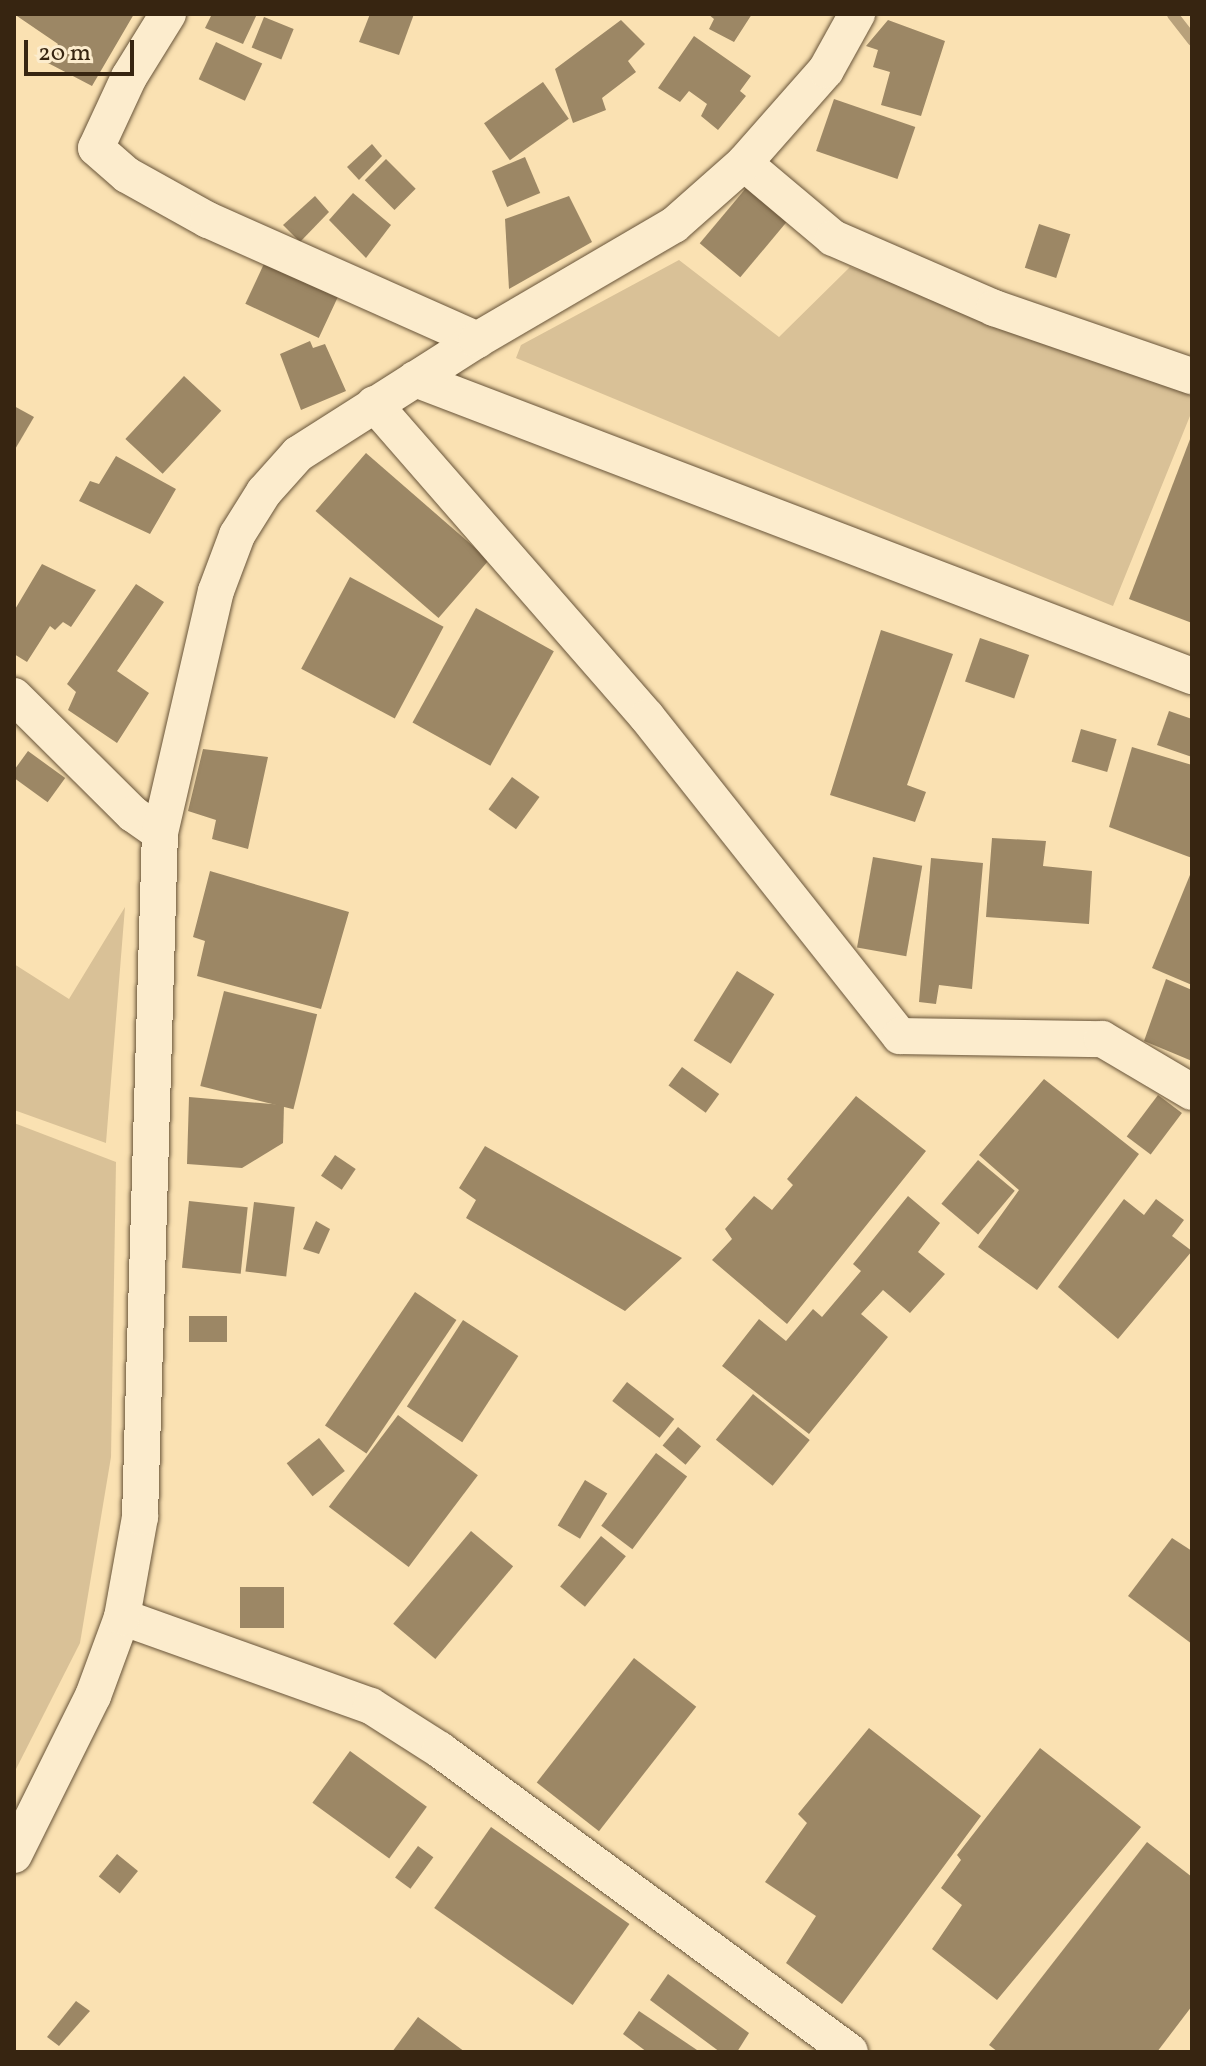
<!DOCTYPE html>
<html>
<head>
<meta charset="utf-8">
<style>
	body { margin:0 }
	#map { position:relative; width:1206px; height:2066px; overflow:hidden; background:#fae1b2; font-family:Vollkorn,serif }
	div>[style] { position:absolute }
	.green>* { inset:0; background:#d9c197 }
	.stream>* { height:11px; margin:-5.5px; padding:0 5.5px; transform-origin:5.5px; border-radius:5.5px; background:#b8a17b }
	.building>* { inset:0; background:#9c8765; transform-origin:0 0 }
	.roads { filter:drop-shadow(0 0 2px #685439) drop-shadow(0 0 2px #685439) }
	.street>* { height:36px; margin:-18px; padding:0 18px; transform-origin:18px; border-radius:18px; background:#fceccd }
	span { translate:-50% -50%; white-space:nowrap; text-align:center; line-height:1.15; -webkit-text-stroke:7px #fceccd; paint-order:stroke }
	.frame { position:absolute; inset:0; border:16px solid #372511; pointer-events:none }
	.scale { position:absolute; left:24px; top:40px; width:110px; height:36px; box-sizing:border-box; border:4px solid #372511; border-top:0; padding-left:10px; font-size:24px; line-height:28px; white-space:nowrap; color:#372511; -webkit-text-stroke:6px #fceccd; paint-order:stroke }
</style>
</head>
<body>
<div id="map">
	<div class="green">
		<div style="clip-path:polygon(679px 260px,779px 337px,850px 267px,1192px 394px,1192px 411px,1113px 606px,516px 358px,521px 345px)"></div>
		<div style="clip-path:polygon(125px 907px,106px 1143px,14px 1110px,14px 964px,69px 999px)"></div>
		<div style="clip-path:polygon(14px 1123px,116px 1162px,111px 1457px,80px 1643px,14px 1773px)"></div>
	</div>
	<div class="stream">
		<div style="left:1172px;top:14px;width:33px;rotate:52deg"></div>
	</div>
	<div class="building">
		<div style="clip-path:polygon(14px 14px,134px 14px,92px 86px,48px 63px,58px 44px)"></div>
		<div style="clip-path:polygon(212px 14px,257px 14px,243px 44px,205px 28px)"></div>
		<div style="clip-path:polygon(370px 14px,414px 14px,399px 55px,359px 42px)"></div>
		<div style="clip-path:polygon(708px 14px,752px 14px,734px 42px,709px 29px,714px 19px)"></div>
		<div style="left:264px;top:17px;width:32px;height:33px;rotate:22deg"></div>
		<div style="clip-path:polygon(621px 20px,645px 44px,628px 61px,636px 72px,602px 98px,606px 110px,573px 123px,555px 69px)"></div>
		<div style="clip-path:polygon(888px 20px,945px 41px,921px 116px,881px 105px,890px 72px,873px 67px,878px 50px,866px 46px)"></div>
		<div style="clip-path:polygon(694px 36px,751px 76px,740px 91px,746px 96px,718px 130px,701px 116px,707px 104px,689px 91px,680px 102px,658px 88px)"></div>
		<div style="left:216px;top:42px;width:51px;height:41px;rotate:25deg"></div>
		<div style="left:543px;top:82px;width:45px;height:72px;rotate:55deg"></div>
		<div style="left:834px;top:99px;width:86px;height:55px;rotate:19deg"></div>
		<div style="clip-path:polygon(372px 144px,382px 156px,359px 180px,347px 167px)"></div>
		<div style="left:525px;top:157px;width:39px;height:36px;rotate:67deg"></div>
		<div style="left:386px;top:159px;width:42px;height:30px;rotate:45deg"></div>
		<div style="left:746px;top:188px;width:53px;height:72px;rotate:40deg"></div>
		<div style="clip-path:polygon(353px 193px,391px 225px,366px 258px,329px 220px)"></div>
		<div style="clip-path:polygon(315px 196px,329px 212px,300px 242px,283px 225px)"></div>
		<div style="clip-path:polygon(569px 196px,592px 242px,509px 289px,505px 219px)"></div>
		<div style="left:1039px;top:224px;width:33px;height:46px;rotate:18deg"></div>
		<div style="left:269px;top:253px;width:81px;height:56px;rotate:25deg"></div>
		<div style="clip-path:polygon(310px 341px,313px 348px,325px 344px,346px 391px,301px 410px,280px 354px)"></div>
		<div style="left:184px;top:376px;width:51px;height:86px;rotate:43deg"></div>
		<div style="clip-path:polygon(14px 406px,34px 417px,14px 451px)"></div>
		<div style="clip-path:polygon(1192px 434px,1192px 623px,1129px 599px)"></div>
		<div style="left:366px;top:453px;width:163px;height:77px;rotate:41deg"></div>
		<div style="clip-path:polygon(116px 456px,176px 489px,150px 534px,79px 501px,90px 481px,99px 484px)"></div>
		<div style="clip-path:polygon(42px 564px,96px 590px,71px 627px,63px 622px,55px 630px,50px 626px,27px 662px,14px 654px,14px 611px)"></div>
		<div style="left:350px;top:577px;width:106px;height:104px;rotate:28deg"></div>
		<div style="clip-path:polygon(136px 584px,164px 602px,117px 671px,149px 693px,117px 743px,68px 710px,76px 692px,67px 684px)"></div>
		<div style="left:476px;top:608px;width:89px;height:131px;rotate:29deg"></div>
		<div style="clip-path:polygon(881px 630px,953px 654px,907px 785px,926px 792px,915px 822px,830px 795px)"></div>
		<div style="left:980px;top:638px;width:52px;height:46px;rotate:19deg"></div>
		<div style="clip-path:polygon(1169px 711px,1192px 719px,1192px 757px,1157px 745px)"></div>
		<div style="left:1081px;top:729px;width:37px;height:34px;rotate:16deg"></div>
		<div style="clip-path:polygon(1132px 747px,1192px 765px,1192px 858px,1109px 827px)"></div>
		<div style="clip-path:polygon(203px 749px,268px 757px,248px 849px,212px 839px,216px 820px,188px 811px)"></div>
		<div style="left:28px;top:751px;width:46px;height:30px;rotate:36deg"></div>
		<div style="left:512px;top:777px;width:34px;height:40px;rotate:36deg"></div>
		<div style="clip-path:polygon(992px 838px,1046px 841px,1043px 866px,1092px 871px,1089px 924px,986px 917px)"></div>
		<div style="left:873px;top:857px;width:50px;height:92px;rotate:10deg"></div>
		<div style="clip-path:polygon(931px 858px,983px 863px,972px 989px,939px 985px,936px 1004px,919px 1002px)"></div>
		<div style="clip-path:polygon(1192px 870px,1192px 985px,1152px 968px)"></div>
		<div style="clip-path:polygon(210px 871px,349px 912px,321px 1009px,197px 976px,205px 941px,193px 937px)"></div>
		<div style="left:737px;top:971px;width:44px;height:82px;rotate:32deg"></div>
		<div style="clip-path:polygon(1166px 979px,1192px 990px,1192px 1061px,1144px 1041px)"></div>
		<div style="left:224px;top:991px;width:96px;height:98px;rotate:14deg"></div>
		<div style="left:682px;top:1067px;width:46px;height:23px;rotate:36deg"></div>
		<div style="clip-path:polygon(1044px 1079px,1139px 1154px,1037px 1290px,978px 1247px,1019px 1190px,979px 1155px)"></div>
		<div style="left:1158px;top:1095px;width:30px;height:52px;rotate:37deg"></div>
		<div style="clip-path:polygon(856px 1096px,926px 1151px,787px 1324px,712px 1260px,732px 1239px,725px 1229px,754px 1196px,772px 1210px,793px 1185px,787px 1179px)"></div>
		<div style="clip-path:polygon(189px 1097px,284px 1105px,283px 1143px,242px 1168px,187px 1164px)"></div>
		<div style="clip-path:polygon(485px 1146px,682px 1258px,625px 1311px,466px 1218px,476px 1200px,459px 1188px)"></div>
		<div style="left:335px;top:1155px;width:25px;height:25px;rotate:34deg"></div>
		<div style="left:978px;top:1160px;width:48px;height:57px;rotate:40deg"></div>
		<div style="clip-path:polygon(908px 1196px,940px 1223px,918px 1252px,945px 1274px,910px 1313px,883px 1290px,861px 1314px,888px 1337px,809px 1434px,722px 1366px,759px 1319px,786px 1341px,813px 1309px,822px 1317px,861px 1271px,853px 1264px)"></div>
		<div style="clip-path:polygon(1124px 1199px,1144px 1215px,1156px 1199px,1184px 1220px,1172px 1236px,1192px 1251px,1118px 1339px,1058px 1287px)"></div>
		<div style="left:189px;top:1201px;width:59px;height:67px;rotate:6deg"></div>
		<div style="left:254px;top:1202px;width:41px;height:70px;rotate:7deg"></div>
		<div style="clip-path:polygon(316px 1221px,330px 1229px,319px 1254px,303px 1249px)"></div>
		<div style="left:415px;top:1292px;width:50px;height:161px;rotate:34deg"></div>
		<div style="left:189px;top:1316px;width:38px;height:26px"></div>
		<div style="left:463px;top:1320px;width:66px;height:103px;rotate:33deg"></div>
		<div style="left:627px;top:1382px;width:60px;height:24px;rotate:38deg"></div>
		<div style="left:753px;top:1394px;width:73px;height:59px;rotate:39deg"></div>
		<div style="left:398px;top:1415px;width:100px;height:115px;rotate:37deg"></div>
		<div style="left:678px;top:1427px;width:30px;height:24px;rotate:40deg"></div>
		<div style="left:319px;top:1438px;width:42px;height:41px;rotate:52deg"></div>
		<div style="left:656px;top:1453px;width:39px;height:91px;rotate:37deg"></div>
		<div style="left:585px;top:1480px;width:26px;height:53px;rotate:31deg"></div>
		<div style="left:471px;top:1531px;width:55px;height:121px;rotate:40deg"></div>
		<div style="left:601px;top:1536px;width:32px;height:65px;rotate:39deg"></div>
		<div style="clip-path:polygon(1172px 1538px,1192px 1551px,1192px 1644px,1128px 1596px)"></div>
		<div style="left:240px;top:1587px;width:44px;height:41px"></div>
		<div style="left:634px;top:1658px;width:79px;height:158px;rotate:38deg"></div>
		<div style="clip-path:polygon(869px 1728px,981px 1816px,842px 2004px,786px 1963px,816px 1916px,765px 1882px,807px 1823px,798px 1814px)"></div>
		<div style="clip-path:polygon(1040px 1748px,1141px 1827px,997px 2000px,932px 1949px,962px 1905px,941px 1888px,961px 1860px,957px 1855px)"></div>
		<div style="left:350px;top:1751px;width:95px;height:64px;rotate:36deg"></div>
		<div style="left:491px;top:1827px;width:169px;height:99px;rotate:35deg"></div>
		<div style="clip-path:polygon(1147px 1842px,1192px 1877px,1192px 2006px,1157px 2052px,998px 2052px,989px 2045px)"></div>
		<div style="left:418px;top:1846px;width:19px;height:39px;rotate:36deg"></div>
		<div style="left:117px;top:1854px;width:27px;height:29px;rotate:39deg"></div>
		<div style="clip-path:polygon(668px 1974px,749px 2033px,737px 2052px,720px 2052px,650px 2000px)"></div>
		<div style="clip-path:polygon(76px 2001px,90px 2011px,59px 2046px,47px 2037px)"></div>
		<div style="clip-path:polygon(639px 2011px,700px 2052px,647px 2052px,623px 2034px)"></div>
		<div style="clip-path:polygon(418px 2017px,465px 2052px,392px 2052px)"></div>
	</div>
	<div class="roads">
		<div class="street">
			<div style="left:168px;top:14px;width:74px;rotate:121.8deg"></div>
			<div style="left:129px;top:77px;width:78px;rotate:114.9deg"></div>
			<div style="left:96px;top:148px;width:41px;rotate:41.1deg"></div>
			<div style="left:127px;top:175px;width:93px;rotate:29.1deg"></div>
			<div style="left:208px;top:220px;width:295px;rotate:24deg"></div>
			<div style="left:744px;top:163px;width:116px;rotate:40.1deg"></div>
			<div style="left:833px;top:238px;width:176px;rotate:23.5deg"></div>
			<div style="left:994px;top:308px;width:209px;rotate:19deg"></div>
			<div style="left:415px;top:379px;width:832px;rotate:20.92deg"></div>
			<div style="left:374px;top:404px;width:415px;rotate:48.9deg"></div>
			<div style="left:647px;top:717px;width:407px;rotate:51.6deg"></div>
			<div style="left:900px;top:1036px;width:202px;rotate:0.9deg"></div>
			<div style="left:1102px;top:1039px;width:104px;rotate:30.5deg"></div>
			<div style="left:14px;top:696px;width:168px;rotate:44.8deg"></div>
			<div style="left:133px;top:814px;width:33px;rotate:35deg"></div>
			<div style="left:122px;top:1617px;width:264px;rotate:19.7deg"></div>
			<div style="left:371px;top:1706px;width:82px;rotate:32.5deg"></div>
			<div style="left:440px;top:1750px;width:509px;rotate:36.37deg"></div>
			<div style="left:14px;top:1855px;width:178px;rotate:-63.6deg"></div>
			<div style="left:93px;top:1696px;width:84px;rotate:-69.8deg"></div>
			<div style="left:122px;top:1617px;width:102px;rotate:-79.8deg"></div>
			<div style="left:140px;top:1517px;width:684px;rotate:-88.33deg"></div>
			<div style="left:160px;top:833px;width:248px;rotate:-77deg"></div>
			<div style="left:216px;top:591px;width:60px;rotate:-69.4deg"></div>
			<div style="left:237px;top:535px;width:51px;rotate:-57.9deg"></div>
			<div style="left:264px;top:492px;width:51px;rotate:-48.2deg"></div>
			<div style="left:298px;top:454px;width:212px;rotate:-32.5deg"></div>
			<div style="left:477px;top:340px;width:228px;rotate:-30.3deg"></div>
			<div style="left:674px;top:225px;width:94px;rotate:-41.5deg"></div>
			<div style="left:744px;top:163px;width:124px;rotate:-48.6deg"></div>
			<div style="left:826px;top:70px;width:64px;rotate:-61deg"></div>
		</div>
	</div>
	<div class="frame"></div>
	<div class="scale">20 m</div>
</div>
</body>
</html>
